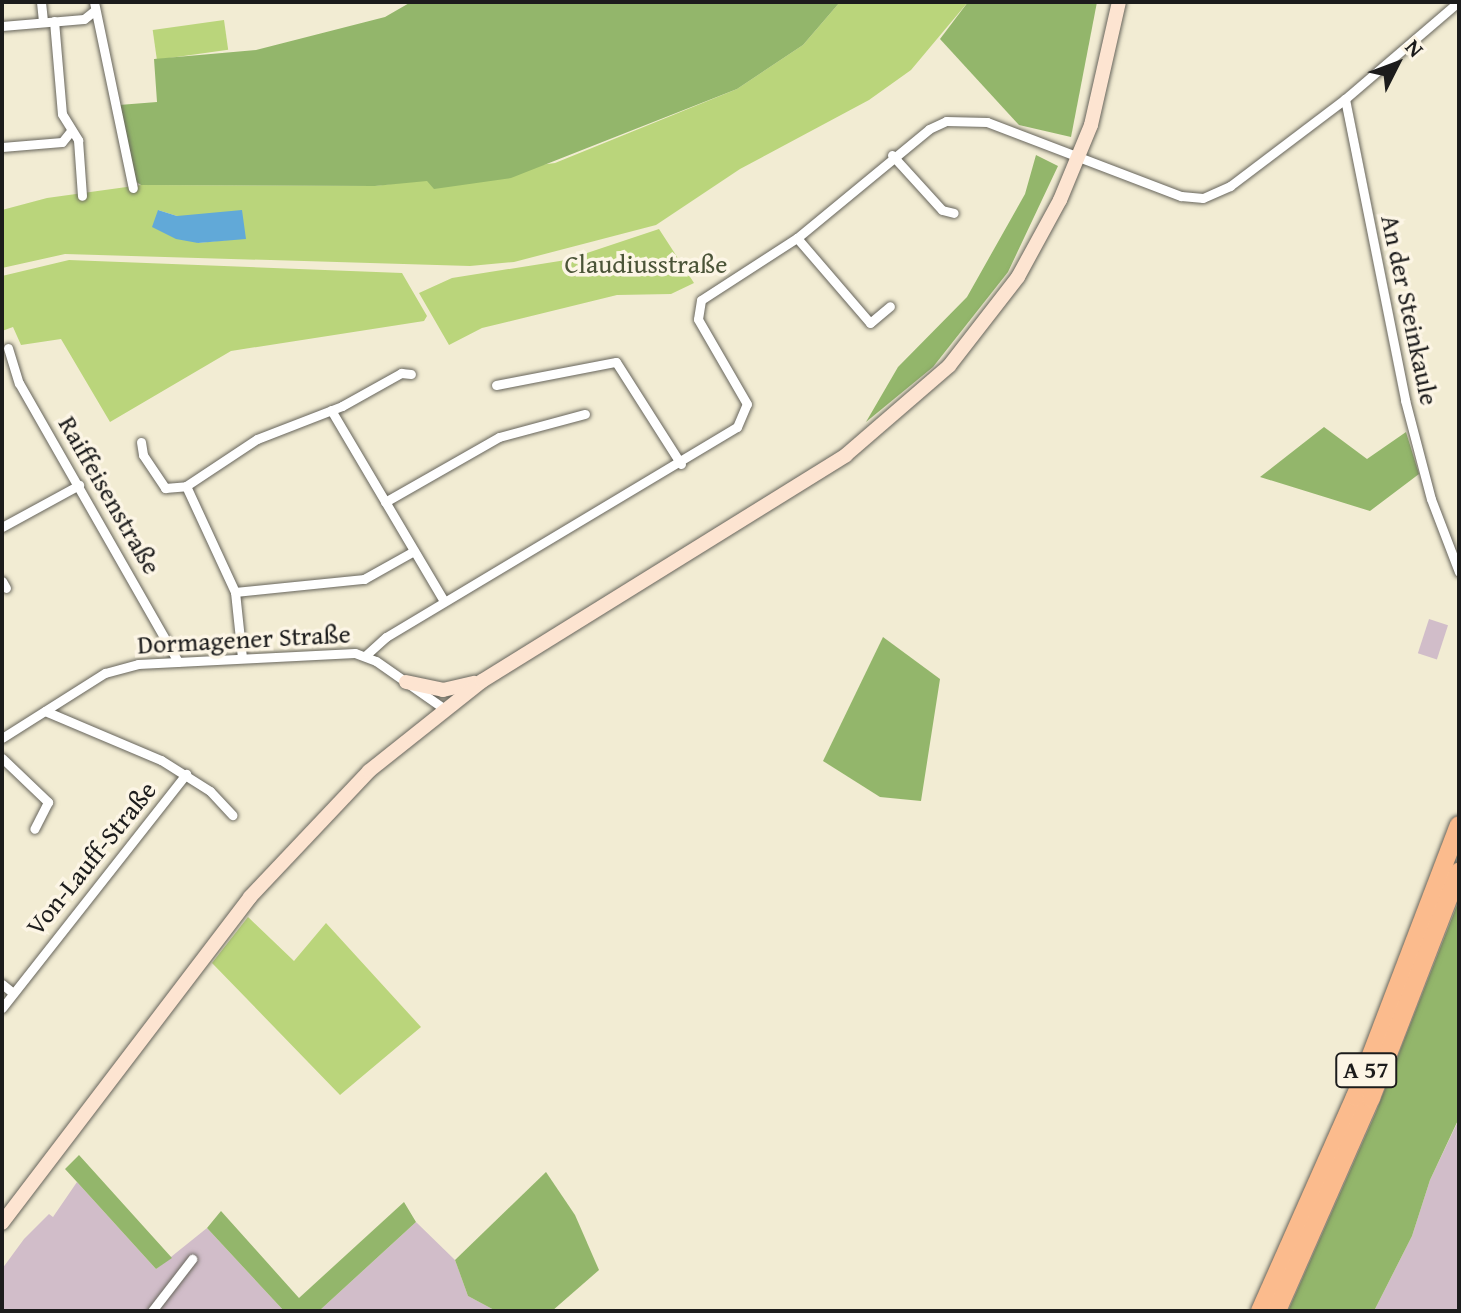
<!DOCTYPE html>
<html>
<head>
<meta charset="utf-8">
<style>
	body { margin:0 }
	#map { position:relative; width:1461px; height:1313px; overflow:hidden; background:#f2ecd3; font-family:"Gentium Book Plus",serif }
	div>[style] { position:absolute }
	.industrial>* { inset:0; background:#d1bdc9; transform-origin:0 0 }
	.green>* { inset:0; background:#bad57b; transform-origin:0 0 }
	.forest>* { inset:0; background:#93b66b }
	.water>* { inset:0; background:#61a9d8 }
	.roads { filter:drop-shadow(0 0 2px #67655c) drop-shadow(0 0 2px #67655c) }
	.street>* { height:9px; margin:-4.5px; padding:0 4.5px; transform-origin:4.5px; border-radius:4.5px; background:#fff }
	.secondary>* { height:14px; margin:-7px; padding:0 7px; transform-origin:7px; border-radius:7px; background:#fde4d1 }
	.highway>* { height:18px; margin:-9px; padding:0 9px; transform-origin:9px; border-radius:9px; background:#fbbb8d }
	span { translate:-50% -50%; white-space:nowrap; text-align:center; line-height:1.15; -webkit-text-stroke:7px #fcf5e5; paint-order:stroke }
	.shield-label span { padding:2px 6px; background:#fcf5e5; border:2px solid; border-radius:6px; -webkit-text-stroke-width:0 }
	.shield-label { font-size:24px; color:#1c1c1c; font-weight:700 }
	.park-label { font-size:26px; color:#4b5438 }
	.street-label { font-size:26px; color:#1c1c1c }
	.frame { position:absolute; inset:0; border:4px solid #1c1c1c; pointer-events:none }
	.north { position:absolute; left:1357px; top:24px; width:80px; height:80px; -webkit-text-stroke:6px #fcf5e5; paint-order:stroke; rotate:48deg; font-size:22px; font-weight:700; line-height:32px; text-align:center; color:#1c1c1c }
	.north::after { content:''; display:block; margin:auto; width:28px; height:36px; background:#1c1c1c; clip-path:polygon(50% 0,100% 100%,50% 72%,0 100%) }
</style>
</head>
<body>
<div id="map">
	<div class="industrial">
		<div style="left:1429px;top:619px;width:20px;height:36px;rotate:18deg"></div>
		<div style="clip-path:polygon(1459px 1119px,1459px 1311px,1374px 1311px,1412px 1236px,1430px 1180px)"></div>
		<div style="clip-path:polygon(77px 1182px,156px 1269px,207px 1228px,284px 1311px,2px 1311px,2px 1269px,24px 1239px,49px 1214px,53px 1217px)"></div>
		<div style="clip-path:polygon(416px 1222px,455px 1260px,468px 1296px,496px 1311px,319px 1311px)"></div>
	</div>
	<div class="green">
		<div style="clip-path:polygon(evenodd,840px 2px,968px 2px,911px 70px,869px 100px,740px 169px,656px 225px,514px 262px,470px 266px,65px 254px,2px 268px,2px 210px,47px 198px,141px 185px,375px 186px,555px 163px,737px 89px,803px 45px,840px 2px,158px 210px,177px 216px,245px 238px,198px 243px,158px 210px)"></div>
		<div style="left:224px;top:20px;width:30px;height:72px;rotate:82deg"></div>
		<div style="clip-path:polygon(659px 229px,694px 283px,671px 294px,617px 295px,482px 328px,449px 345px,419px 293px,452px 278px,566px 260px)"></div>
		<div style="clip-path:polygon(69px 260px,402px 273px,427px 316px,424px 321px,231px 351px,110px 422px,61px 339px,21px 345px,13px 327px,2px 331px,2px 276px)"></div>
		<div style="clip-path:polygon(248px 917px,294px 961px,326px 923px,421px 1027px,340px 1095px,212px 963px)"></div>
	</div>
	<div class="forest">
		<div style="clip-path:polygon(411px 2px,840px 2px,803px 45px,737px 89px,511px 178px,434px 189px,427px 181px,375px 186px,141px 185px,135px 181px,119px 105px,157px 102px,154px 59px,256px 50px,385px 17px)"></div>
		<div style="clip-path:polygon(968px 2px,1097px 2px,1071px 137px,1019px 125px,940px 39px)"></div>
		<div style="clip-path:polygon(1036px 155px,1058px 166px,1008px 272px,933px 367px,866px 422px,898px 367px,967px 297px,1025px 194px)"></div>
		<div style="clip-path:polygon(1324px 427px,1367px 459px,1406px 432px,1419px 474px,1370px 511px,1260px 477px)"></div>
		<div style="clip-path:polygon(883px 637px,940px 679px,921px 801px,880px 797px,823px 761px)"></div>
		<div style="clip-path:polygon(1459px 900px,1459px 1118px,1430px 1180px,1412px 1236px,1374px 1311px,1288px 1311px,1376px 1112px)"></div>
		<div style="clip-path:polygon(79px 1155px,172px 1258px,156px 1269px,77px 1182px,65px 1169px)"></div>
		<div style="clip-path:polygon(546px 1172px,575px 1215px,599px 1270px,552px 1311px,496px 1311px,468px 1296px,455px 1260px)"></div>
		<div style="clip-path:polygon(404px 1202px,416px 1222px,319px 1311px,284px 1311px,207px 1228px,221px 1211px,299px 1298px)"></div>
	</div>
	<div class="water">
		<div style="clip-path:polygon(158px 210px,177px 216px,242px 210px,246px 239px,198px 243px,176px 239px,152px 227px)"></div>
	</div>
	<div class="roads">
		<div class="street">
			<div style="left:41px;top:2px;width:20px;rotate:84deg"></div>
			<div style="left:94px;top:2px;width:190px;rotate:78.2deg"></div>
			<div style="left:54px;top:21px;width:93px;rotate:85.1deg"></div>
			<div style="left:62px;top:114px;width:31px;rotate:58deg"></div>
			<div style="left:78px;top:140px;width:56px;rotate:85.9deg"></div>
			<div style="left:2px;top:26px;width:82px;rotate:-4.9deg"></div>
			<div style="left:84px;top:19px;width:14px;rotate:-39deg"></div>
			<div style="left:1345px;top:99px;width:307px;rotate:78.7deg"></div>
			<div style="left:1405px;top:400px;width:102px;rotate:75.3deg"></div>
			<div style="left:1431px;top:499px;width:78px;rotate:69deg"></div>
			<div style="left:2px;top:147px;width:60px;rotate:-4.8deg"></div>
			<div style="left:62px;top:142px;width:13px;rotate:-51deg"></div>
			<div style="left:892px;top:155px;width:74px;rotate:47.7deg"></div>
			<div style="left:942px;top:210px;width:12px;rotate:14deg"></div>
			<div style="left:797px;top:238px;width:112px;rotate:49.3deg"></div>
			<div style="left:870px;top:323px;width:26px;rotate:-40deg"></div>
			<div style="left:8px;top:348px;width:37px;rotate:73deg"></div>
			<div style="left:19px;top:383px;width:321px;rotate:60.3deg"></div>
			<div style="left:496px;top:385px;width:122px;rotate:-10.9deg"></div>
			<div style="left:616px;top:362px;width:121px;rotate:57.5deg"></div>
			<div style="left:331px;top:410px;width:222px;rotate:59.4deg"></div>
			<div style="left:141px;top:442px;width:13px;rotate:81deg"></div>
			<div style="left:143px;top:455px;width:40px;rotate:56deg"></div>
			<div style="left:165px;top:488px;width:21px;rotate:-5deg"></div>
			<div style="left:186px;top:486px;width:85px;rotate:-33.5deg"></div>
			<div style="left:257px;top:439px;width:91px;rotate:-21.2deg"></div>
			<div style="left:342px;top:406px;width:68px;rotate:-29.2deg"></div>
			<div style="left:401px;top:373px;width:10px;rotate:6deg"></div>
			<div style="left:186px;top:486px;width:117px;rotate:65.2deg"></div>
			<div style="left:235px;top:592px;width:66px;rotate:83.9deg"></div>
			<div style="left:385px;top:502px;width:131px;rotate:-29.7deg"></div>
			<div style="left:499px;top:437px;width:89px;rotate:-15deg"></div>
			<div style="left:2px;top:527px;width:88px;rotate:-28.6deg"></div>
			<div style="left:2px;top:581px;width:8px;rotate:60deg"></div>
			<div style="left:235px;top:592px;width:130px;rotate:-5.8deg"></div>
			<div style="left:364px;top:579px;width:57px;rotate:-29.2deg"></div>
			<div style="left:366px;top:655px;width:27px;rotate:-42deg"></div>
			<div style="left:386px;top:637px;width:409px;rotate:-30.9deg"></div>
			<div style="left:737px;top:427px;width:25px;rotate:-67deg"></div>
			<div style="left:747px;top:404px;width:98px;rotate:-120deg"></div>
			<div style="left:698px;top:319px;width:19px;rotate:-81deg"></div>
			<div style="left:701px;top:300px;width:114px;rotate:-32.9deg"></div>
			<div style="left:797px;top:238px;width:171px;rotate:-39.5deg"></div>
			<div style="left:929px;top:129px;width:19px;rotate:-25deg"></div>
			<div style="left:946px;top:121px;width:41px;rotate:1.4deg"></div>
			<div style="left:987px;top:122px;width:208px;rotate:20.9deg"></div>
			<div style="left:1181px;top:196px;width:22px;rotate:5deg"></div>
			<div style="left:1203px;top:198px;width:30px;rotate:-24deg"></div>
			<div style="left:1230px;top:186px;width:144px;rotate:-37.1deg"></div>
			<div style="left:1345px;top:99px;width:149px;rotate:-40.6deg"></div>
			<div style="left:45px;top:711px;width:126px;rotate:22.9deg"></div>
			<div style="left:161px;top:760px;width:58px;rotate:32.3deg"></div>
			<div style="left:210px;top:791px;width:33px;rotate:47deg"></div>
			<div style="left:2px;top:738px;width:122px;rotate:-32.3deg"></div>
			<div style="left:105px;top:673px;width:34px;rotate:-15deg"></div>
			<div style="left:138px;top:664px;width:217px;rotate:-2.9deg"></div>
			<div style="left:355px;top:653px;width:22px;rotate:21deg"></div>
			<div style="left:376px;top:661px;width:82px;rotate:35deg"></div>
			<div style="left:2px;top:758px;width:64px;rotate:43.7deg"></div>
			<div style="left:48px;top:802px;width:30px;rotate:117deg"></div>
			<div style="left:2px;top:984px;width:13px;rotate:39deg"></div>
			<div style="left:2px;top:1008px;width:298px;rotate:-51.8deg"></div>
			<div style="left:152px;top:1311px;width:66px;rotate:-52.4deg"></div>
		</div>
		<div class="secondary">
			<div style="left:406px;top:682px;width:38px;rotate:12deg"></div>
			<div style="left:443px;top:690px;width:32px;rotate:-13deg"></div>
			<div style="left:2px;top:1223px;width:410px;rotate:-52.7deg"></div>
			<div style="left:250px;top:897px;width:173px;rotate:-46.6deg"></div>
			<div style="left:369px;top:771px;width:144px;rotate:-38.5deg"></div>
			<div style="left:482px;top:681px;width:428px;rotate:-31.8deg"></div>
			<div style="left:846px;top:455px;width:136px;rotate:-40.8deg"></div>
			<div style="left:949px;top:366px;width:113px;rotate:-52.2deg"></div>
			<div style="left:1018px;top:277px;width:88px;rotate:-61.4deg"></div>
			<div style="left:1060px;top:200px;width:81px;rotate:-67.5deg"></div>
			<div style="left:1091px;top:125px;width:126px;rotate:-77.2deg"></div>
		</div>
		<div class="highway">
			<div style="left:1260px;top:1311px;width:234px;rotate:-66.1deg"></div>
			<div style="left:1355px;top:1097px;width:291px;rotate:-69.1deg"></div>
			<div style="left:1277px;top:1311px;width:233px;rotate:-66.2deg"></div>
			<div style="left:1371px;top:1098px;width:243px;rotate:-68.8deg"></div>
		</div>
	</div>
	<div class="shield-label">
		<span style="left:1366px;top:1070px">A 57</span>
	</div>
	<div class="park-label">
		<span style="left:646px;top:264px">Claudiusstraße</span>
	</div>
	<div class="street-label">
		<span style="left:1410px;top:310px;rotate:78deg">An der Steinkaule</span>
		<span style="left:110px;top:495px;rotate:60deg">Raiffeisenstraße</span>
		<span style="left:244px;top:639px;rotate:-3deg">Dormagener Straße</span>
		<span style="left:91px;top:858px;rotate:-51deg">Von-Lauff-Straße</span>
	</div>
	<div class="frame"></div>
	<div class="north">N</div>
</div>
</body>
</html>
